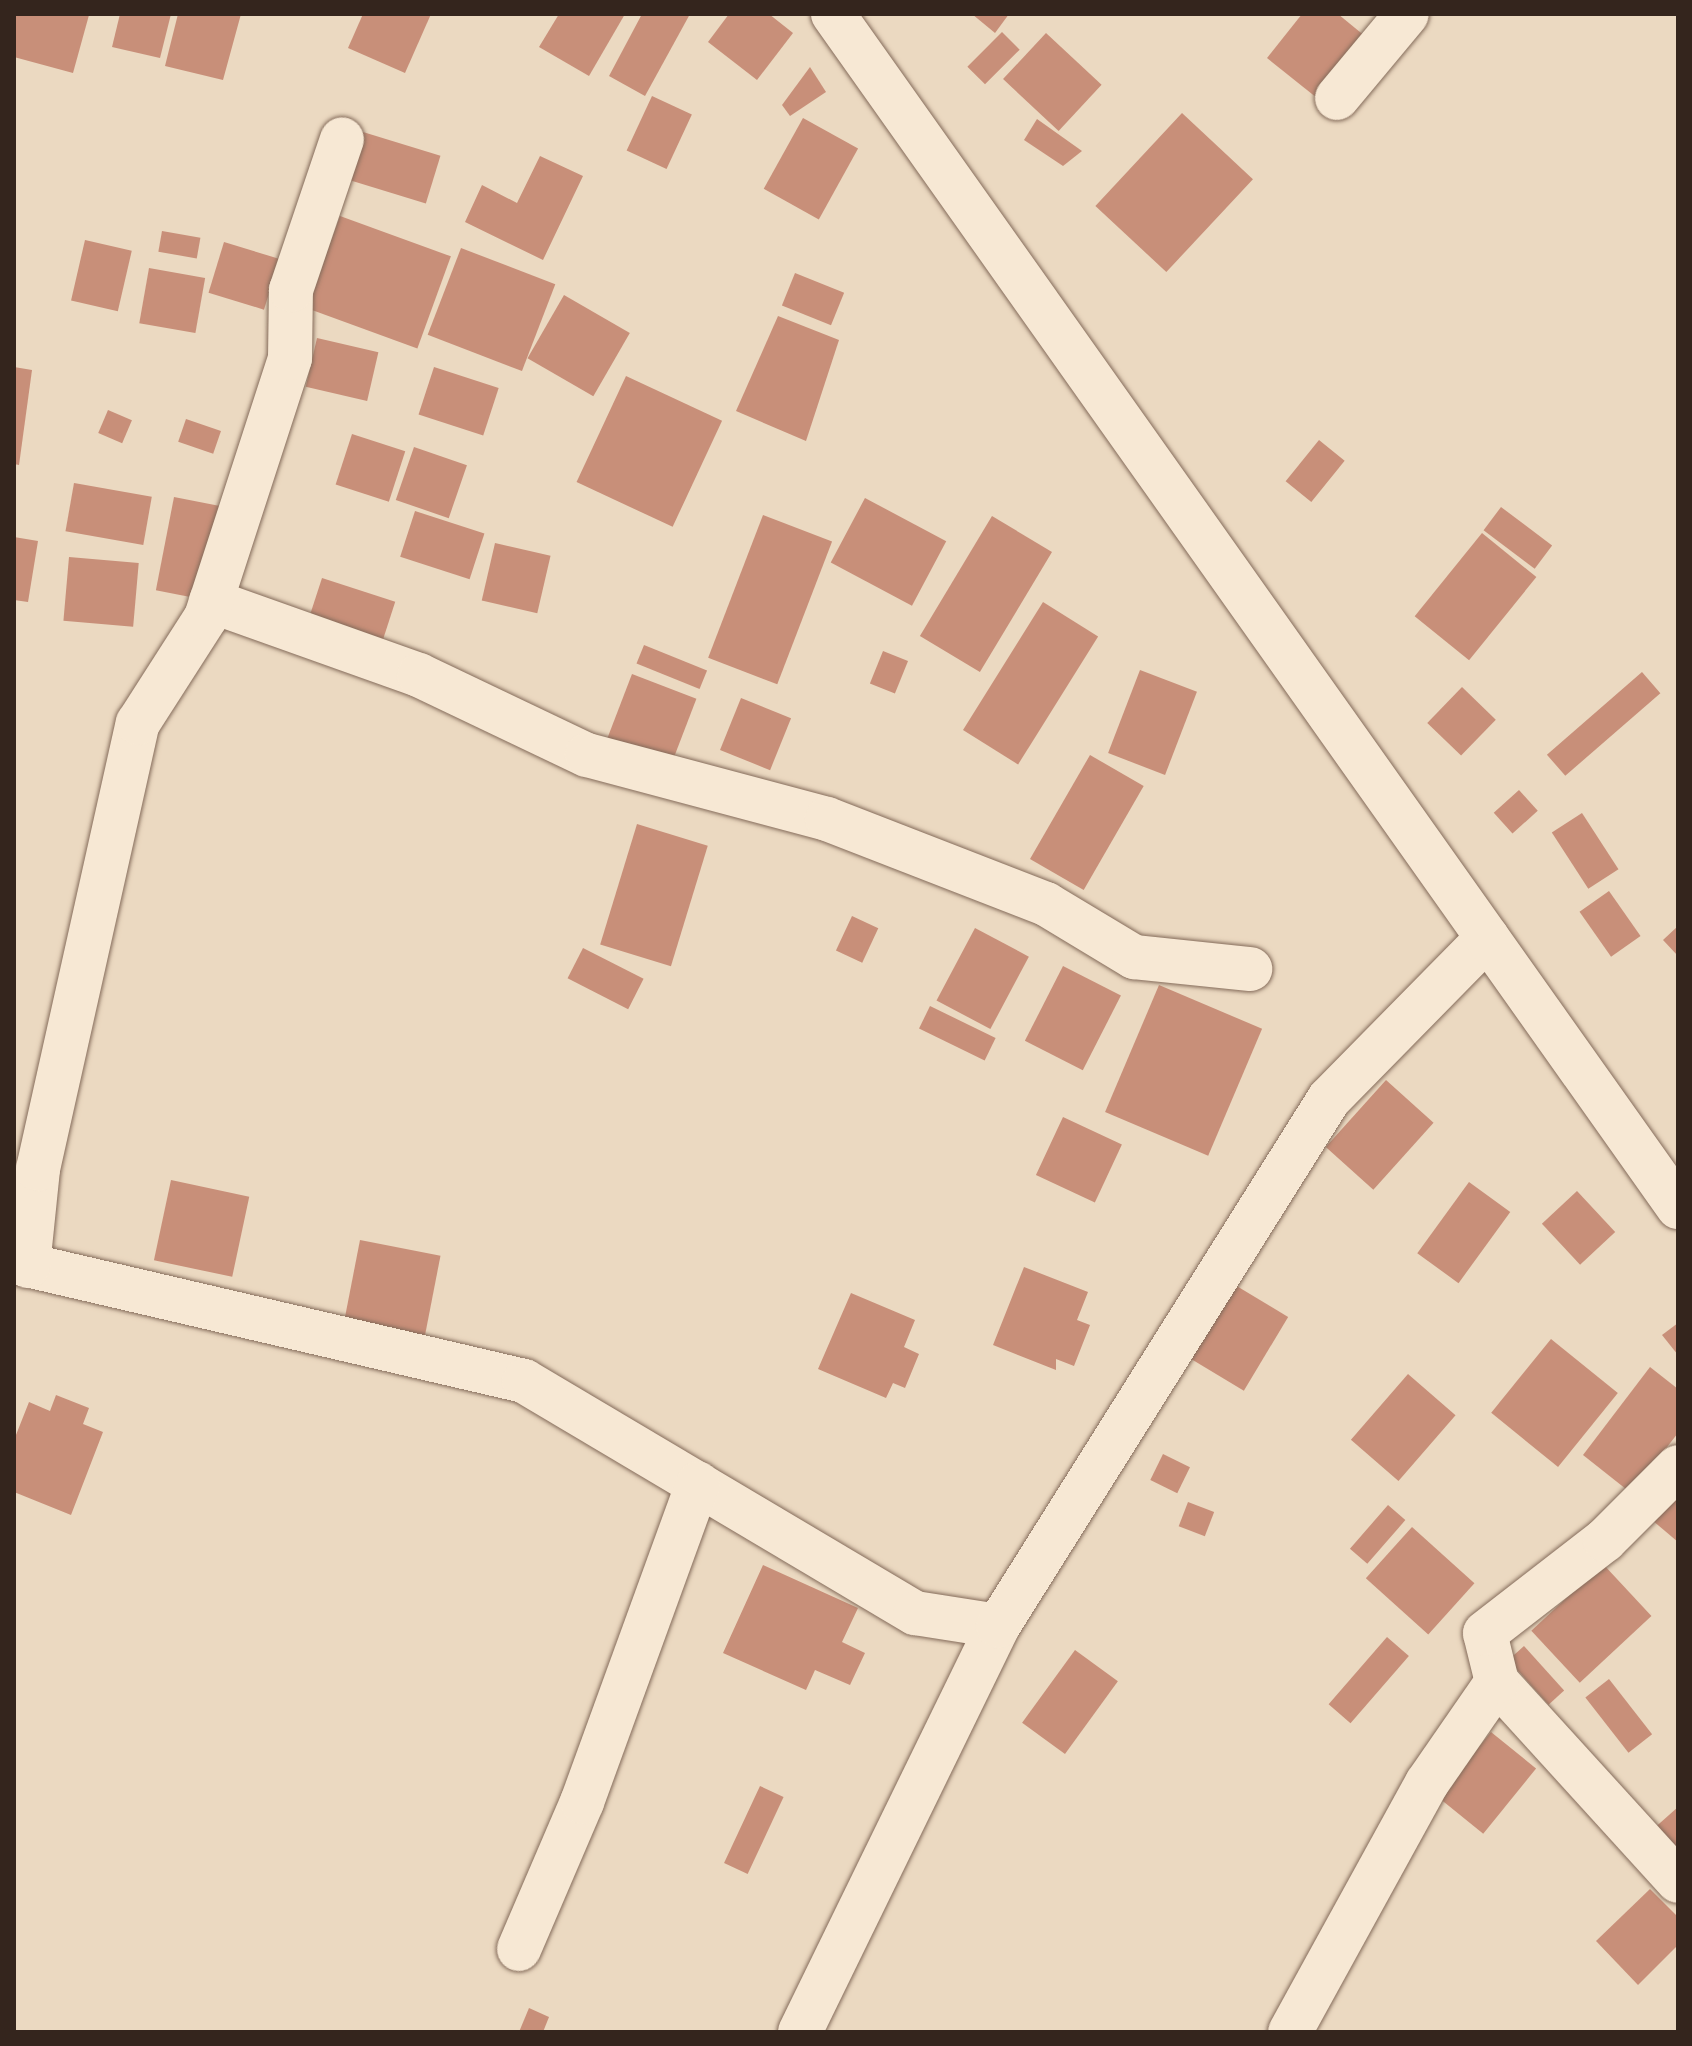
<!DOCTYPE html>
<html>
<head>
<meta charset="utf-8">
<style>
	body { margin:0 }
	#map { position:relative; width:1692px; height:2046px; overflow:hidden; background:#ebd9c1; font-family:"Zilla Slab",serif }
	div>[style] { position:absolute }
	.building>* { inset:0; background:#c88f79; transform-origin:0 0 }
	.roads { filter:drop-shadow(0 0 2px #846b5a) drop-shadow(0 0 2px #846b5a) }
	.street>* { height:44px; margin:-22px; padding:0 22px; transform-origin:22px; border-radius:22px; background:#f7e8d4 }
	.secondary>* { height:44px; margin:-22px; padding:0 22px; transform-origin:22px; border-radius:22px; background:#f7e8d4 }
	span { translate:-50% -50%; white-space:nowrap; text-align:center; line-height:1.15; -webkit-text-stroke:6px #f3e5d0; paint-order:stroke }
	.frame { position:absolute; inset:0; border:16px solid #34251d; pointer-events:none }
</style>
</head>
<body>
<div id="map">
	<div class="building">
		<div style="clip-path:polygon(14px 14px,89px 15px,73px 73px,14px 57px)"></div>
		<div style="clip-path:polygon(120px 14px,171px 14px,160px 58px,112px 47px)"></div>
		<div style="clip-path:polygon(178px 14px,241px 14px,223px 80px,165px 66px)"></div>
		<div style="clip-path:polygon(363px 14px,431px 14px,405px 73px,348px 48px)"></div>
		<div style="clip-path:polygon(559px 14px,625px 14px,589px 76px,539px 47px)"></div>
		<div style="clip-path:polygon(642px 14px,690px 14px,645px 96px,609px 76px)"></div>
		<div style="clip-path:polygon(729px 14px,769px 14px,793px 33px,757px 80px,708px 42px)"></div>
		<div style="clip-path:polygon(972px 14px,1009px 14px,995px 33px)"></div>
		<div style="clip-path:polygon(1302px 14px,1338px 14px,1366px 37px,1317px 98px,1267px 58px)"></div>
		<div style="left:1002px;top:32px;width:25px;height:49px;rotate:45deg"></div>
		<div style="left:1046px;top:33px;width:76px;height:63px;rotate:43deg"></div>
		<div style="clip-path:polygon(810px 67px,826px 92px,790px 116px,782px 105px)"></div>
		<div style="left:652px;top:96px;width:44px;height:60px;rotate:25deg"></div>
		<div style="left:1182px;top:113px;width:97px;height:127px;rotate:43deg"></div>
		<div style="left:803px;top:118px;width:63px;height:81px;rotate:29deg"></div>
		<div style="clip-path:polygon(1037px 119px,1082px 151px,1063px 166px,1024px 140px)"></div>
		<div style="left:363px;top:132px;width:81px;height:50px;rotate:17deg"></div>
		<div style="clip-path:polygon(540px 156px,583px 176px,543px 260px,465px 222px,482px 185px,517px 203px)"></div>
		<div style="left:340px;top:216px;width:118px;height:98px;rotate:20deg"></div>
		<div style="left:162px;top:231px;width:39px;height:21px;rotate:10deg"></div>
		<div style="left:85px;top:240px;width:48px;height:62px;rotate:13deg"></div>
		<div style="left:224px;top:242px;width:58px;height:53px;rotate:17deg"></div>
		<div style="left:461px;top:248px;width:101px;height:93px;rotate:21deg"></div>
		<div style="left:149px;top:268px;width:57px;height:56px;rotate:10deg"></div>
		<div style="left:795px;top:273px;width:53px;height:35px;rotate:22deg"></div>
		<div style="left:564px;top:295px;width:76px;height:73px;rotate:30deg"></div>
		<div style="clip-path:polygon(778px 316px,839px 340px,806px 441px,736px 411px)"></div>
		<div style="left:317px;top:338px;width:63px;height:50px;rotate:13deg"></div>
		<div style="clip-path:polygon(14px 367px,32px 370px,19px 465px,14px 464px)"></div>
		<div style="left:434px;top:367px;width:68px;height:50px;rotate:18deg"></div>
		<div style="left:626px;top:376px;width:106px;height:117px;rotate:25deg"></div>
		<div style="left:108px;top:410px;width:26px;height:25px;rotate:23deg"></div>
		<div style="left:186px;top:419px;width:37px;height:24px;rotate:19deg"></div>
		<div style="left:352px;top:434px;width:56px;height:53px;rotate:18deg"></div>
		<div style="left:1319px;top:440px;width:33px;height:53px;rotate:39deg"></div>
		<div style="left:414px;top:447px;width:56px;height:56px;rotate:19deg"></div>
		<div style="left:74px;top:483px;width:79px;height:49px;rotate:10deg"></div>
		<div style="left:174px;top:497px;width:61px;height:95px;rotate:11deg"></div>
		<div style="left:865px;top:498px;width:92px;height:73px;rotate:28deg"></div>
		<div style="left:1501px;top:507px;width:64px;height:29px;rotate:37deg"></div>
		<div style="left:415px;top:511px;width:73px;height:48px;rotate:18deg"></div>
		<div style="left:763px;top:515px;width:74px;height:153px;rotate:21deg"></div>
		<div style="left:992px;top:516px;width:70px;height:140px;rotate:31deg"></div>
		<div style="left:1482px;top:533px;width:70px;height:107px;rotate:39deg"></div>
		<div style="clip-path:polygon(14px 537px,38px 541px,28px 602px,14px 600px)"></div>
		<div style="left:495px;top:543px;width:57px;height:59px;rotate:13deg"></div>
		<div style="left:69px;top:557px;width:70px;height:64px;rotate:5deg"></div>
		<div style="left:322px;top:578px;width:77px;height:54px;rotate:18deg"></div>
		<div style="left:1043px;top:602px;width:65px;height:151px;rotate:32deg"></div>
		<div style="left:644px;top:645px;width:68px;height:20px;rotate:22deg"></div>
		<div style="left:883px;top:651px;width:27px;height:35px;rotate:22deg"></div>
		<div style="left:1140px;top:670px;width:61px;height:89px;rotate:21deg"></div>
		<div style="left:1642px;top:672px;width:28px;height:126px;rotate:49deg"></div>
		<div style="left:632px;top:674px;width:69px;height:69px;rotate:21deg"></div>
		<div style="left:1462px;top:687px;width:47px;height:50px;rotate:44deg"></div>
		<div style="left:741px;top:698px;width:54px;height:56px;rotate:22deg"></div>
		<div style="left:1090px;top:755px;width:62px;height:120px;rotate:30deg"></div>
		<div style="left:1519px;top:790px;width:28px;height:34px;rotate:48deg"></div>
		<div style="left:1582px;top:813px;width:67px;height:36px;rotate:57deg"></div>
		<div style="left:637px;top:824px;width:74px;height:126px;rotate:17deg"></div>
		<div style="left:1609px;top:891px;width:55px;height:36px;rotate:55deg"></div>
		<div style="left:852px;top:916px;width:29px;height:38px;rotate:25deg"></div>
		<div style="clip-path:polygon(1678px 926px,1678px 956px,1663px 940px)"></div>
		<div style="left:975px;top:928px;width:61px;height:82px;rotate:28deg"></div>
		<div style="left:583px;top:948px;width:68px;height:34px;rotate:27deg"></div>
		<div style="left:1063px;top:966px;width:65px;height:84px;rotate:27deg"></div>
		<div style="left:1159px;top:985px;width:112px;height:138px;rotate:23deg"></div>
		<div style="left:930px;top:1006px;width:73px;height:25px;rotate:26deg"></div>
		<div style="left:1386px;top:1080px;width:64px;height:90px;rotate:42deg"></div>
		<div style="left:1063px;top:1117px;width:65px;height:64px;rotate:25deg"></div>
		<div style="left:171px;top:1180px;width:80px;height:82px;rotate:12deg"></div>
		<div style="left:1469px;top:1182px;width:51px;height:88px;rotate:36deg"></div>
		<div style="left:1577px;top:1191px;width:56px;height:48px;rotate:47deg"></div>
		<div style="left:360px;top:1240px;width:82px;height:89px;rotate:11deg"></div>
		<div style="clip-path:polygon(1024px 1267px,1088px 1292px,1077px 1320px,1090px 1325px,1074px 1366px,1056px 1359px,1056px 1370px,993px 1345px)"></div>
		<div style="left:1235px;top:1285px;width:62px;height:86px;rotate:31deg"></div>
		<div style="clip-path:polygon(851px 1293px,915px 1320px,904px 1347px,919px 1354px,905px 1388px,893px 1383px,886px 1398px,818px 1369px)"></div>
		<div style="clip-path:polygon(1678px 1323px,1678px 1355px,1662px 1335px)"></div>
		<div style="left:1551px;top:1339px;width:86px;height:95px;rotate:39deg"></div>
		<div style="clip-path:polygon(1650px 1367px,1678px 1389px,1678px 1433px,1631px 1493px,1583px 1455px)"></div>
		<div style="left:1408px;top:1374px;width:63px;height:87px;rotate:41deg"></div>
		<div style="clip-path:polygon(56px 1395px,89px 1408px,83px 1424px,103px 1432px,71px 1515px,14px 1492px,14px 1440px,29px 1402px,50px 1411px)"></div>
		<div style="left:1163px;top:1454px;width:30px;height:29px;rotate:26deg"></div>
		<div style="clip-path:polygon(1678px 1490px,1678px 1542px,1652px 1520px)"></div>
		<div style="left:1188px;top:1502px;width:28px;height:26px;rotate:21deg"></div>
		<div style="left:1388px;top:1505px;width:23px;height:58px;rotate:41deg"></div>
		<div style="left:1412px;top:1527px;width:84px;height:69px;rotate:42deg"></div>
		<div style="left:1603px;top:1564px;width:71px;height:98px;rotate:47deg"></div>
		<div style="clip-path:polygon(763px 1565px,858px 1608px,842px 1642px,865px 1653px,850px 1685px,815px 1670px,806px 1690px,723px 1653px)"></div>
		<div style="left:1387px;top:1637px;width:29px;height:89px;rotate:41deg"></div>
		<div style="left:1524px;top:1646px;width:60px;height:21px;rotate:48deg"></div>
		<div style="left:1075px;top:1650px;width:53px;height:90px;rotate:36deg"></div>
		<div style="left:1609px;top:1679px;width:70px;height:30px;rotate:52deg"></div>
		<div style="left:1491px;top:1732px;width:58px;height:84px;rotate:39deg"></div>
		<div style="left:760px;top:1786px;width:26px;height:85px;rotate:25deg"></div>
		<div style="clip-path:polygon(1678px 1807px,1678px 1863px,1651px 1831px)"></div>
		<div style="clip-path:polygon(1650px 1889px,1678px 1917px,1678px 1945px,1638px 1985px,1596px 1941px)"></div>
		<div style="clip-path:polygon(529px 2008px,549px 2017px,543px 2032px,519px 2032px)"></div>
	</div>
	<div class="roads">
		<div class="street">
			<div style="left:1337px;top:98px;width:109px;rotate:-50.2deg"></div>
			<div style="left:211px;top:601px;width:221px;rotate:19.6deg"></div>
			<div style="left:419px;top:675px;width:186px;rotate:25.5deg"></div>
			<div style="left:587px;top:755px;width:248px;rotate:14.9deg"></div>
			<div style="left:827px;top:819px;width:235px;rotate:21.2deg"></div>
			<div style="left:1046px;top:904px;width:103px;rotate:31.1deg"></div>
			<div style="left:1134px;top:957px;width:117px;rotate:5.9deg"></div>
			<div style="left:14px;top:1262px;width:524px;rotate:13.13deg"></div>
			<div style="left:524px;top:1381px;width:455px;rotate:30.7deg"></div>
			<div style="left:915px;top:1613px;width:84px;rotate:8.9deg"></div>
			<div style="left:28px;top:1266px;width:98px;rotate:-84.1deg"></div>
			<div style="left:38px;top:1169px;width:457px;rotate:-77.4deg"></div>
			<div style="left:138px;top:723px;width:126px;rotate:-57.3deg"></div>
			<div style="left:206px;top:617px;width:272px;rotate:-72deg"></div>
			<div style="left:290px;top:358px;width:68px;rotate:-89.2deg"></div>
			<div style="left:291px;top:290px;width:159px;rotate:-71.3deg"></div>
			<div style="left:1497px;top:1682px;width:269px;rotate:47.7deg"></div>
			<div style="left:519px;top:1949px;width:160px;rotate:-66.8deg"></div>
			<div style="left:582px;top:1802px;width:339px;rotate:-70deg"></div>
			<div style="left:800px;top:2032px;width:452px;rotate:-64deg"></div>
			<div style="left:998px;top:1626px;width:622px;rotate:-57.87deg"></div>
			<div style="left:1329px;top:1099px;width:226px;rotate:-45.5deg"></div>
			<div style="left:1290px;top:2032px;width:284px;rotate:-61.2deg"></div>
			<div style="left:1427px;top:1783px;width:123px;rotate:-55.3deg"></div>
			<div style="left:1497px;top:1682px;width:50px;rotate:-103.8deg"></div>
			<div style="left:1485px;top:1633px;width:152px;rotate:-37.8deg"></div>
			<div style="left:1605px;top:1540px;width:103px;rotate:-45deg"></div>
		</div>
		<div class="secondary">
			<div style="left:833px;top:14px;width:1462px;rotate:54.69deg"></div>
		</div>
	</div>
	<div class="frame"></div>
</div>
</body>
</html>
